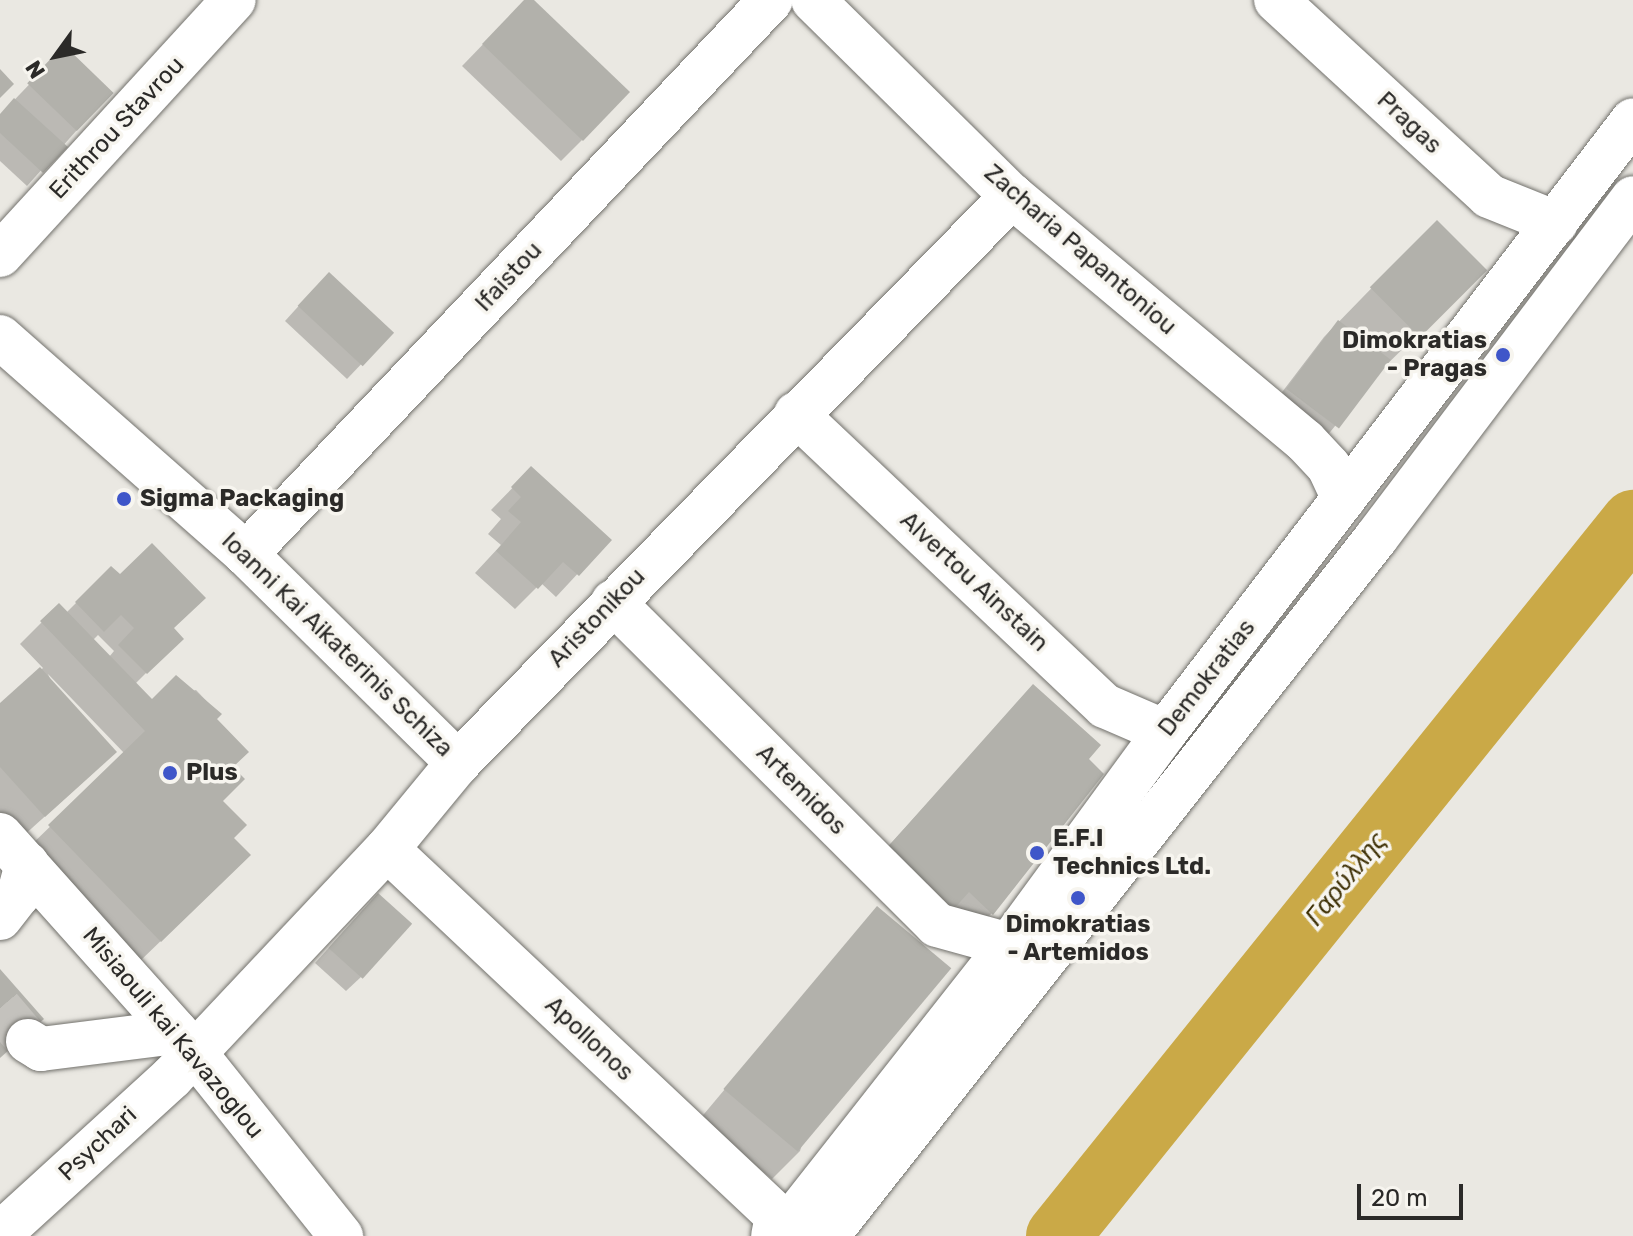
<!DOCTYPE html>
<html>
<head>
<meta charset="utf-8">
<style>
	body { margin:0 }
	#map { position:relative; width:1633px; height:1236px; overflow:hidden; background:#eae8e2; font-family:Rubik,sans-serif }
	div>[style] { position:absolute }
	.shadow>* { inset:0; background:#0003 }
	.river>* { height:64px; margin:-32px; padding:0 32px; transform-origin:32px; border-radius:32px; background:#caa947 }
	.building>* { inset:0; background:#b2b1ab; transform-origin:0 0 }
	.minor-tunnel>* { height:44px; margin-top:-22px; transform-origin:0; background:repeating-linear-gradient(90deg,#c4c2bd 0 44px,transparent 0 66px) }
	.roads { filter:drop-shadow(0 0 2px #72716c) drop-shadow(0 0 2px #72716c) }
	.minor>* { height:44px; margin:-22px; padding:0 22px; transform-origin:22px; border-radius:22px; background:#fff }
	.dots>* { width:22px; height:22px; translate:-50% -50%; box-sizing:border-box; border:4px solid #f7f5ef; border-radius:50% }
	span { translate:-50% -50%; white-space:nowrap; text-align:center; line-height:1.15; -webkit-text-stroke:7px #f7f5ef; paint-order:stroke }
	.street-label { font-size:24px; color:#2b2a28 }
	.poi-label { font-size:24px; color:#2b2a28; font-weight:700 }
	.right { translate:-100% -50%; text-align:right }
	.left { translate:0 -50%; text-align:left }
	.water-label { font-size:26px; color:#3f3106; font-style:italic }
	.north { position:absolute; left:16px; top:16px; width:80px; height:80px; -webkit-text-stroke:6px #f7f5ef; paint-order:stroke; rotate:237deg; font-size:22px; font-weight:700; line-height:32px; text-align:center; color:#2b2a28 }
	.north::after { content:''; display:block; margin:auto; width:28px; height:36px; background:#2b2a28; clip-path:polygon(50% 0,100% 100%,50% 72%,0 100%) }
	.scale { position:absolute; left:1357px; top:1184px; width:106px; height:36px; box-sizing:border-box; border:4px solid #2b2a28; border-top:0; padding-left:10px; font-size:24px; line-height:28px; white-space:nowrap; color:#2b2a28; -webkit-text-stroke:6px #f7f5ef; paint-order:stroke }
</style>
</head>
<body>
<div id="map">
	<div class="shadow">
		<div style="clip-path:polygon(526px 0,531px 0,582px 140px,561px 161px,462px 66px)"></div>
		<div style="clip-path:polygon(64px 48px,110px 93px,27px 186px,0 161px,0 115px)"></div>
		<div style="clip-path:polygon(1398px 261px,1484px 270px,1379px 372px,1322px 442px,1273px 404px,1324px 337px)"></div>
		<div style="clip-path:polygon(314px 289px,391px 333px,347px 379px,285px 321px)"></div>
		<div style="clip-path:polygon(531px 469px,609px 540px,556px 597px,541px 583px,515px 609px,475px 573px,501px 545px,488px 534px,501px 519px,491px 510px)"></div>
		<div style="clip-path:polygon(evenodd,111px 568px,181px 638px,135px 684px,152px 701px,196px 690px,219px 714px,214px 719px,231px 767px,220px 801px,232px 838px,227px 877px,139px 962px,28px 848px,125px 754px,48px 674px,92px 774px,22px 837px,0 812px,0 706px,43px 668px,20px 644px,59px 605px,66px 613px,111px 568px,98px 635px,114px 651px,109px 657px,93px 640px,98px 635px)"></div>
		<div style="clip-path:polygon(1034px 687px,1086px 759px,992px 913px,964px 941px,859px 878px)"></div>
		<div style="clip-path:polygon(877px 908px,800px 1151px,772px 1179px,699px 1120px)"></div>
		<div style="clip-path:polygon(363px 910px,361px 977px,346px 991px,315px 963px)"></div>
	</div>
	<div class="river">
		<div style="left:1058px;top:1236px;width:917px;rotate:-51.15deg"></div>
	</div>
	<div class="building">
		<div style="clip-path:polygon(524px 0,534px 0,630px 92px,583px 141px,482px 44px)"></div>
		<div style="left:64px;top:45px;width:69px;height:53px;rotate:44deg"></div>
		<div style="clip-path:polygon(0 69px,14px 84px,0 98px)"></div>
		<div style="clip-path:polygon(14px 98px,68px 147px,43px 173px,0 133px,0 114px)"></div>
		<div style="left:1437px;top:220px;width:71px;height:95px;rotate:45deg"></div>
		<div style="left:329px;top:272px;width:89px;height:46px;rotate:43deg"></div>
		<div style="left:1338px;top:320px;width:66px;height:86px;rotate:37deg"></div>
		<div style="clip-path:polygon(531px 466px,612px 540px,579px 576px,563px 562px,538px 589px,496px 551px,521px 522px,508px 511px,521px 497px,511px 487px)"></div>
		<div style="clip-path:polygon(152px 543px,206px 598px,174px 628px,184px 639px,147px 674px,118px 645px,134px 628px,121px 615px,104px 632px,75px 602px,111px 566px,120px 574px)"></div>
		<div style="clip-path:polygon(59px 603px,152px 699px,176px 675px,222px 714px,217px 719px,249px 752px,233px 767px,245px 779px,223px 801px,247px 825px,234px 838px,251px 855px,161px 942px,48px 825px,145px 731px,40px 621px)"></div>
		<div style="clip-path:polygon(40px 667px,117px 752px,45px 817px,0 767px,0 703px)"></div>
		<div style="clip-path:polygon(1033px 684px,1101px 745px,1089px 759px,1104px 774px,993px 915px,969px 892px,953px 910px,886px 849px)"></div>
		<div style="left:378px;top:893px;width:46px;height:74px;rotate:42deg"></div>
		<div style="left:877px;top:906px;width:97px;height:239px;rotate:40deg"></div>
		<div style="clip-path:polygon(0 969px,44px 1019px,0 1058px)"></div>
	</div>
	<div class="minor-tunnel">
		<div style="left:0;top:1008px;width:43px;rotate:49.7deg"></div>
	</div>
	<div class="roads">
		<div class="minor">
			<div style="left:813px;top:0;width:279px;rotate:44.6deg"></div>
			<div style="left:1012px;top:196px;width:382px;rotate:39.9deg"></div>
			<div style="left:1305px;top:441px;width:35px;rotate:47deg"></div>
			<div style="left:1329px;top:467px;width:35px;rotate:65deg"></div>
			<div style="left:1276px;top:0;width:289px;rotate:42.6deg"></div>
			<div style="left:1489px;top:196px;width:72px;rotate:21.9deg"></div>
			<div style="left:0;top:255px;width:346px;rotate:-47.5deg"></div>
			<div style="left:0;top:337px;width:328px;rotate:41.4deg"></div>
			<div style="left:246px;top:554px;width:298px;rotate:44.6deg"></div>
			<div style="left:796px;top:414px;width:425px;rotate:43.4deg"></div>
			<div style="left:1105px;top:706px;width:65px;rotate:23.4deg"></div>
			<div style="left:246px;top:554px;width:763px;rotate:-46.54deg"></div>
			<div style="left:613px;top:602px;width:457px;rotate:44.9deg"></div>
			<div style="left:937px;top:925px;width:75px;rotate:15.5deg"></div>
			<div style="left:0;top:835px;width:291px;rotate:48.2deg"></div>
			<div style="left:194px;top:1052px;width:236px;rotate:51.4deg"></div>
			<div style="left:387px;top:849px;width:536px;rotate:43.26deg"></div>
			<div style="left:777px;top:1216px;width:20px;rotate:101deg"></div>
			<div style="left:0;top:918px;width:31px;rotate:-52deg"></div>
			<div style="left:19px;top:894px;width:31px;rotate:-75deg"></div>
			<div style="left:28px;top:1041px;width:15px;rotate:32deg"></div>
			<div style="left:41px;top:1049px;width:136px;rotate:-7.2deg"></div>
			<div style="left:0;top:1234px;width:233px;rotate:-42.4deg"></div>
			<div style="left:172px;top:1077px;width:313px;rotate:-46.7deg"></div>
			<div style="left:387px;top:849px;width:112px;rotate:-50.5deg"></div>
			<div style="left:458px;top:763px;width:793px;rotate:-45.66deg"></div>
			<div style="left:780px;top:1236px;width:370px;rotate:-51.8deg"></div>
			<div style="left:1009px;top:945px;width:264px;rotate:-53.8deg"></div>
			<div style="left:1165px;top:732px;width:770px;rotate:-52.59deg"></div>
			<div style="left:827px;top:1236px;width:888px;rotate:-51.81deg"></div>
			<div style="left:1376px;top:538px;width:426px;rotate:-52.9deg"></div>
		</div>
	</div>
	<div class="dots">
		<div style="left:1503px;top:355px;background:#3f56c9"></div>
		<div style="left:124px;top:499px;background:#3f56c9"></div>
		<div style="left:170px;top:773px;background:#3f56c9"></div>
		<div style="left:1037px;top:853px;background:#3f56c9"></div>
		<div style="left:1078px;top:898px;background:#3f56c9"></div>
	</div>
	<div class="street-label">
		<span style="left:1409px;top:123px;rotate:43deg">Pragas</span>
		<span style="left:117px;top:128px;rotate:-47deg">Erithrou Stavrou</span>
		<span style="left:1080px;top:250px;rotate:41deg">Zacharia Papantoniou</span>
		<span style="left:509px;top:277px;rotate:-47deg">Ifaistou</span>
		<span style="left:974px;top:582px;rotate:43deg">Alvertou Ainstain</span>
		<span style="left:597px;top:618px;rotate:-46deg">Aristonikou</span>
		<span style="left:337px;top:645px;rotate:44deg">Ioanni Kai Aikaterinis Schiza</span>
		<span style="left:1207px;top:678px;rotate:-52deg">Demokratias</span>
		<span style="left:801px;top:790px;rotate:45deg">Artemidos</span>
		<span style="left:173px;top:1033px;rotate:50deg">Misiaouli kai Kavazoglou</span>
		<span style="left:589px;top:1039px;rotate:43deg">Apollonos</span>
		<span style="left:98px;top:1144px;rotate:-43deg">Psychari</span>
	</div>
	<div class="poi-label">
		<span class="right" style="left:1487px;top:355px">Dimokratias<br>- Pragas</span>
		<span class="left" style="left:140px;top:499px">Sigma Packaging</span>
		<span class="left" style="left:186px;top:773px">Plus</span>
		<span class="left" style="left:1053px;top:853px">E.F.I<br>Technics Ltd.</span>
		<span style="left:1078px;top:939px">Dimokratias<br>- Artemidos</span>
	</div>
	<div class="water-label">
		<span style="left:1346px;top:879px;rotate:-51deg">Γαρύλλης</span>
	</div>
	<div class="north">N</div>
	<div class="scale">20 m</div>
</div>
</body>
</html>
